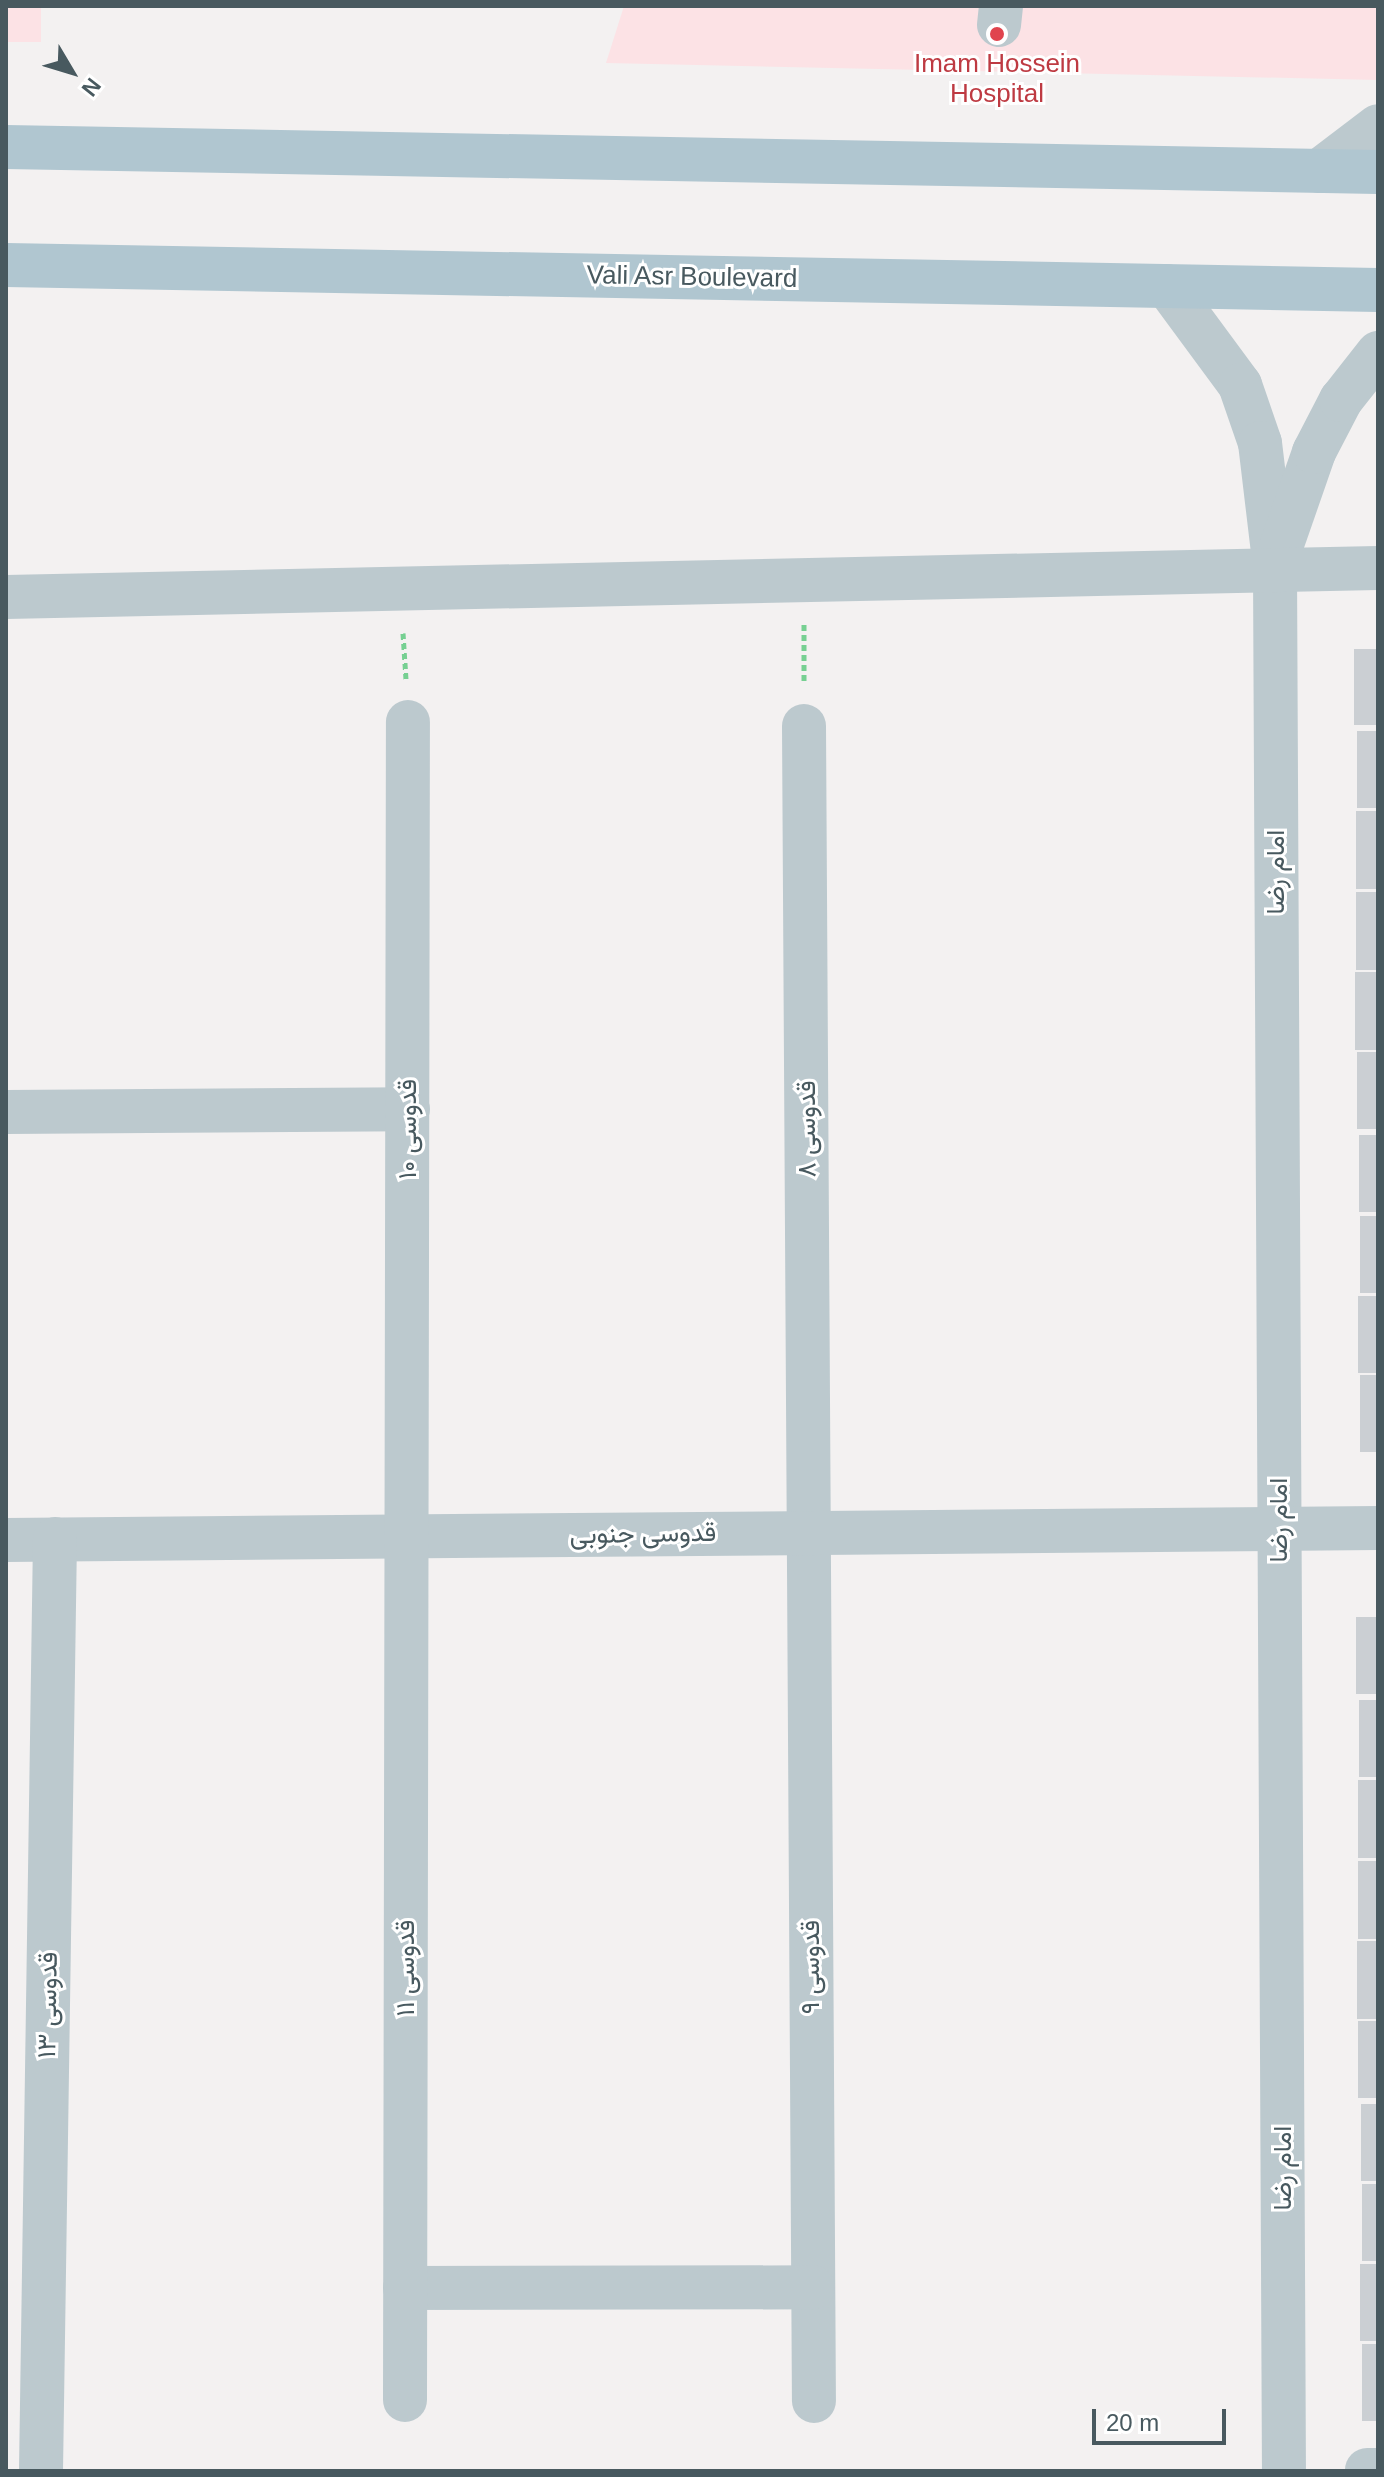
<!DOCTYPE html>
<html>
<head>
<meta charset="utf-8">
<style>
	body { margin:0 }
	#map { position:relative; width:1384px; height:2477px; overflow:hidden; background:#f3f1f1; font-family:Helvetica,Vazirmatn,sans-serif }
	div>[style] { position:absolute }
	.medical>* { inset:0; background:#fce2e5; transform-origin:0 0 }
	.building>* { inset:0; background:#cbcfd3; transform-origin:0 0 }
	.path>* { height:5px; margin-top:-2.5px; transform-origin:0; background:repeating-linear-gradient(90deg,#76d092 0 6px,transparent 0 10px) }
	.minor>* { height:44px; margin:-22px; padding:0 22px; transform-origin:22px; border-radius:22px; background:#bcc9ce }
	.major>* { height:44px; margin:-22px; padding:0 22px; transform-origin:22px; border-radius:22px; background:#b0c6d0 }
	.dots>* { width:22px; height:22px; translate:-50% -50%; box-sizing:border-box; border:4px solid #fff; border-radius:50% }
	span { translate:-50% -50%; white-space:nowrap; text-align:center; line-height:1.15; -webkit-text-stroke:6px #fff; paint-order:stroke }
	.health-label { font-size:26px; color:#be3a42 }
	.street-label { font-size:26px; color:#48595f }
	.frame { position:absolute; inset:0; border:8px solid #48595f; pointer-events:none }
	.north { position:absolute; left:32px; top:32px; width:80px; height:80px; -webkit-text-stroke:6px #fff; paint-order:stroke; rotate:128deg; font-size:22px; font-weight:700; line-height:32px; text-align:center; color:#48595f }
	.north::after { content:''; display:block; margin:auto; width:28px; height:36px; background:#48595f; clip-path:polygon(50% 0,100% 100%,50% 72%,0 100%) }
	.scale { position:absolute; left:1092px; top:2409px; width:134px; height:36px; box-sizing:border-box; border:4px solid #48595f; border-top:0; padding-left:10px; font-size:24px; line-height:28px; white-space:nowrap; color:#48595f; -webkit-text-stroke:6px #fff; paint-order:stroke }
</style>
</head>
<body>
<div id="map">
	<div class="medical">
		<div style="left:6px;top:6px;width:35px;height:36px"></div>
		<div style="clip-path:polygon(624px 6px,1378px 6px,1378px 80px,606px 63px)"></div>
	</div>
	<div class="building">
		<div style="left:1354px;top:649px;width:24px;height:76px"></div>
		<div style="left:1357px;top:731px;width:21px;height:77px"></div>
		<div style="left:1356px;top:811px;width:22px;height:78px"></div>
		<div style="left:1356px;top:892px;width:22px;height:78px"></div>
		<div style="left:1378px;top:972px;width:78px;height:23px;rotate:90deg"></div>
		<div style="left:1378px;top:1052px;width:77px;height:21px;rotate:90deg"></div>
		<div style="left:1359px;top:1135px;width:19px;height:77px"></div>
		<div style="left:1360px;top:1216px;width:18px;height:77px"></div>
		<div style="left:1358px;top:1296px;width:20px;height:77px"></div>
		<div style="left:1378px;top:1375px;width:77px;height:18px;rotate:90deg"></div>
		<div style="left:1356px;top:1617px;width:22px;height:77px"></div>
		<div style="left:1359px;top:1700px;width:19px;height:77px"></div>
		<div style="left:1358px;top:1780px;width:20px;height:78px"></div>
		<div style="left:1358px;top:1861px;width:20px;height:78px"></div>
		<div style="left:1357px;top:1941px;width:21px;height:78px"></div>
		<div style="left:1358px;top:2021px;width:20px;height:77px"></div>
		<div style="left:1361px;top:2104px;width:17px;height:77px"></div>
		<div style="left:1362px;top:2184px;width:16px;height:77px"></div>
		<div style="left:1378px;top:2264px;width:77px;height:18px;rotate:90deg"></div>
		<div style="left:1378px;top:2344px;width:77px;height:16px;rotate:90deg"></div>
	</div>
	<div class="path">
		<div style="left:804px;top:624px;width:58px;rotate:90deg"></div>
		<div style="left:403px;top:633px;width:46px;rotate:86.3deg"></div>
	</div>
	<div class="minor">
		<div style="left:999px;top:25px;width:19px;rotate:-84deg"></div>
		<div style="left:1319px;top:171px;width:74px;rotate:-37.3deg"></div>
		<div style="left:1167px;top:286px;width:123px;rotate:53.6deg"></div>
		<div style="left:1240px;top:385px;width:61px;rotate:71deg"></div>
		<div style="left:1260px;top:443px;width:127px;rotate:83.2deg"></div>
		<div style="left:1275px;top:569px;width:1902px;rotate:89.73deg"></div>
		<div style="left:1281px;top:547px;width:101px;rotate:-70.8deg"></div>
		<div style="left:1314px;top:452px;width:59px;rotate:-62.6deg"></div>
		<div style="left:1341px;top:400px;width:60px;rotate:-51.8deg"></div>
		<div style="left:6px;top:597px;width:1372px;rotate:-1.21deg"></div>
		<div style="left:804px;top:726px;width:1675px;rotate:89.66deg"></div>
		<div style="left:6px;top:1112px;width:402px;rotate:-0.4deg"></div>
		<div style="left:6px;top:1540px;width:1372px;rotate:-0.5deg"></div>
		<div style="left:405px;top:2288px;width:408px;rotate:-0.1deg"></div>
		<div style="left:405px;top:2400px;width:1678px;rotate:-89.9deg"></div>
		<div style="left:1367px;top:2470px;width:11px"></div>
		<div style="left:41px;top:2471px;width:932px;rotate:-89.14deg"></div>
	</div>
	<div class="major">
		<div style="left:6px;top:147px;width:1372px;rotate:1.04deg"></div>
		<div style="left:6px;top:265px;width:1372px;rotate:1.04deg"></div>
	</div>
	<div class="dots">
		<div style="left:997px;top:34px;background:#e0444e"></div>
	</div>
	<div class="health-label">
		<span style="left:997px;top:79px">Imam Hossein<br>Hospital</span>
	</div>
	<div class="street-label">
		<span style="left:692px;top:277px;rotate:1deg">Vali Asr Boulevard</span>
		<span style="left:1276px;top:872px;rotate:-90deg">امام رضا</span>
		<span style="left:408px;top:1129px;rotate:-90deg">قدوسی ۱۰</span>
		<span style="left:807px;top:1129px;rotate:-90deg">قدوسی ۸</span>
		<span style="left:1279px;top:1520px;rotate:-90deg">امام رضا</span>
		<span style="left:643px;top:1534px;rotate:-1deg">قدوسی جنوبی</span>
		<span style="left:811px;top:1967px;rotate:-90deg">قدوسی ۹</span>
		<span style="left:406px;top:1968px;rotate:-90deg">قدوسی ۱۱</span>
		<span style="left:48px;top:2005px;rotate:-89deg">قدوسی ۱۳</span>
		<span style="left:1283px;top:2168px;rotate:-90deg">امام رضا</span>
	</div>
	<div class="frame"></div>
	<div class="north">N</div>
	<div class="scale">20 m</div>
</div>
</body>
</html>
